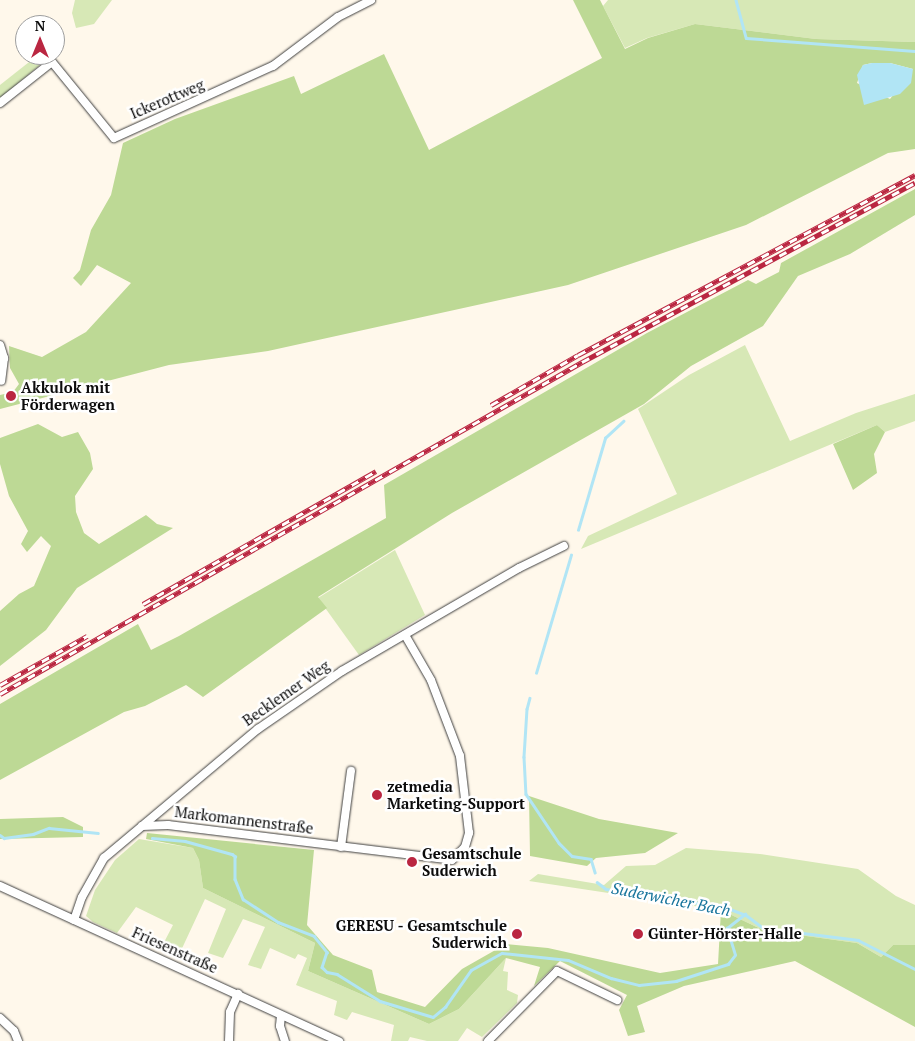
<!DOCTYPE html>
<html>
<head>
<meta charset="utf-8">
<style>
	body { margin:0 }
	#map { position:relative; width:915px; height:1041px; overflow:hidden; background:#fff8eb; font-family:"PT Serif",serif }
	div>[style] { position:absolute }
	.green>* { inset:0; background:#d7e8b6 }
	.forest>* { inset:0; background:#bdd995 }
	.water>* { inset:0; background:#b1e5f5 }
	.stream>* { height:2.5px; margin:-1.25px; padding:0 1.25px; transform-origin:1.25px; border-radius:1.25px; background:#b1e5f5 }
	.roads { filter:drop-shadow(0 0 1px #3f3f3f) drop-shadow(0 0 1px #3f3f3f) }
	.minor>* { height:8px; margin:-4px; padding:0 4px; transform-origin:4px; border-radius:4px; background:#fff }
	.rail>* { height:4.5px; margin-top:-2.25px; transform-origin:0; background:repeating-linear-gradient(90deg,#fff 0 8px,#ba2641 0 16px); box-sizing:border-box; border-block:1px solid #ba2641 }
	.dots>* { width:14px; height:14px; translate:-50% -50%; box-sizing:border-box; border:2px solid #fff; border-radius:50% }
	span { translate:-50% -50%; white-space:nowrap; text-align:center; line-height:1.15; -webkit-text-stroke:5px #fff; paint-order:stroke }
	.street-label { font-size:15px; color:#0c0c0c }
	.poi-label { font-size:15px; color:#0c0c0c; font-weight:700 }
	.left { translate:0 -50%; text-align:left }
	.right { translate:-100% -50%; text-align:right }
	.water-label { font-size:16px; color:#17749c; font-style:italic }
	.north { position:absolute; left:15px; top:15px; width:50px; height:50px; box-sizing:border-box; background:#fff; border:1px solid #9e9e9e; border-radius:50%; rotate:0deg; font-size:14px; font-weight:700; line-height:20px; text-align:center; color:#0c0c0c }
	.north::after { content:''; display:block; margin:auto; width:18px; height:22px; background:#ba2641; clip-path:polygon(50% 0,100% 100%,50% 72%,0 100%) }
</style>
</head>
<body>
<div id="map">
	<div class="green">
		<div style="clip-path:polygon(75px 0,112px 0,94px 24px,76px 28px,72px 13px)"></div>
		<div style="clip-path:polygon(608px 0,915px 0,915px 42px,816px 39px,695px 24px,647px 38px,625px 48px,603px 6px)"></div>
		<div style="clip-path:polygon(38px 55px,52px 55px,0 98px,0 85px)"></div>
		<div style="clip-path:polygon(745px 345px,790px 441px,856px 413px,915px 394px,915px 421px,885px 432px,877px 425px,581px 549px,588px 536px,677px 494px,638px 409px,689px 375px)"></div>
		<div style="clip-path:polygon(395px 550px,425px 615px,359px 655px,318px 598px)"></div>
		<div style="clip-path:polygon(139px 839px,193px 848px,199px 860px,203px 888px,315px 943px,308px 971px,429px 1024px,459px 1009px,506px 958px,503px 971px,508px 972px,507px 990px,518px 995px,517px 1003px,482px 1037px,467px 1028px,458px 1041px,427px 1041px,410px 1037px,408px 1041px,391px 1041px,394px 1025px,352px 1012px,347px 1020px,334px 1015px,337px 1001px,296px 985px,307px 958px,298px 954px,295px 959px,270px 948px,261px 969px,248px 965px,265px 927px,243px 919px,223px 958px,208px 953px,226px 909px,205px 899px,178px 957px,160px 950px,173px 925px,136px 907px,117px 933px,93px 922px,86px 916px,95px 890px,115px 860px)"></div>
		<div style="clip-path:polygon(686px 848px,760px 854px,858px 869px,896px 896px,915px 905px,915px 945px,893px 945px,881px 957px,857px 943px,763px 930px,721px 910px,529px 881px,538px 874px,604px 885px,626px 866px,655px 865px)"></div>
	</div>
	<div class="forest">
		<div style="clip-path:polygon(evenodd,573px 0,600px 0,625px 49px,648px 38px,695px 24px,816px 39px,915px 42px,915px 149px,888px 153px,746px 225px,568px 285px,268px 351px,169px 365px,0 409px,0 395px,13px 392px,19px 384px,10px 368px,9px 346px,42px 357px,86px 332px,131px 283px,97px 265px,81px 286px,73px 278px,80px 270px,91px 230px,111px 195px,123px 143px,175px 119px,294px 76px,301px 94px,384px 54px,429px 150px,602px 58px,573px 0,872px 63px,890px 63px,913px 69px,890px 99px,857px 83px,863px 65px,872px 63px)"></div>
		<div style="clip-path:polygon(915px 189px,915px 215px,850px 254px,798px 276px,763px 326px,691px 366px,644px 404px,452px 513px,318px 597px,327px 608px,203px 697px,186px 685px,145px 706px,124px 712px,0 780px,0 704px,138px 624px,151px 650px,179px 636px,386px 518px,384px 485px,647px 333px,748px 280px,756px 284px,779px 272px,781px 263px)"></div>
		<div style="clip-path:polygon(38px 424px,62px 437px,78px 432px,90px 453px,93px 469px,75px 496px,76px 512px,84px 533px,99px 544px,146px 515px,157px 524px,173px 528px,77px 588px,46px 630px,0 666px,0 611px,19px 594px,34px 586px,51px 546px,41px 536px,27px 552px,21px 544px,28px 531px,9px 496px,0 464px,0 438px)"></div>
		<div style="clip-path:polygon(877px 425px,885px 432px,874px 454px,877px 473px,853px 490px,833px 444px)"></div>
		<div style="clip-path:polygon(529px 796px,599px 819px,678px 833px,645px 853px,596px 858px,587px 866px,530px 856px)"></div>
		<div style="clip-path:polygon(63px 817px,83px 827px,83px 837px,0 839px,0 819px)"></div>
		<div style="clip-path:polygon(147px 833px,314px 850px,307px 925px,333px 955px,372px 970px,377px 992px,425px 1007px,462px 969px,506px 944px,548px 948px,660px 973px,718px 964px,721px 910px,763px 930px,857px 943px,881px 957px,893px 945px,915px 945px,915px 1027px,795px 961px,684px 986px,637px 1006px,645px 1032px,628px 1036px,619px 1010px,627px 995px,560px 961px,534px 986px,540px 967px,506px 958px,459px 1009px,429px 1024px,308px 971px,315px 943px,203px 888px,199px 860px,193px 848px,146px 839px)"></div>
	</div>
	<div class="water">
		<div style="clip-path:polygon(872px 63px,890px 63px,913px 69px,911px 83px,900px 94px,864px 105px,857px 75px,863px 65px)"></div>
	</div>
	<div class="stream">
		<div style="left:736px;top:0;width:39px;rotate:75deg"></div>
		<div style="left:746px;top:38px;width:169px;rotate:4.4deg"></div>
		<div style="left:578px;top:530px;width:96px;rotate:-73.6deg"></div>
		<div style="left:605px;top:438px;width:25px;rotate:-43deg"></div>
		<div style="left:536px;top:673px;width:123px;rotate:-73.5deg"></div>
		<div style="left:530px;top:698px;width:11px;rotate:105deg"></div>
		<div style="left:527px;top:709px;width:48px;rotate:93.6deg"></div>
		<div style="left:524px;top:757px;width:37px;rotate:87deg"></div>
		<div style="left:526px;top:794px;width:59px;rotate:56deg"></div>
		<div style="left:559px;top:843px;width:18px;rotate:45deg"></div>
		<div style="left:572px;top:856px;width:19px;rotate:9deg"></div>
		<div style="left:591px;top:859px;width:14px;rotate:73deg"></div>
		<div style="left:0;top:835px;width:5px;rotate:37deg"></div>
		<div style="left:4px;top:838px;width:29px;rotate:-8deg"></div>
		<div style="left:33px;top:834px;width:17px;rotate:-21deg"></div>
		<div style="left:49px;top:828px;width:49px;rotate:5.8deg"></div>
		<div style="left:152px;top:838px;width:33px;rotate:5deg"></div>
		<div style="left:185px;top:841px;width:49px;rotate:15.5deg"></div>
		<div style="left:232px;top:854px;width:4px;rotate:34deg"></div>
		<div style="left:235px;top:856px;width:23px;rotate:90deg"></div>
		<div style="left:235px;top:879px;width:22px;rotate:68deg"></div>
		<div style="left:243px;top:899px;width:42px;rotate:33.3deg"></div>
		<div style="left:278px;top:922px;width:39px;rotate:21deg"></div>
		<div style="left:314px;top:936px;width:21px;rotate:51deg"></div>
		<div style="left:327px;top:952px;width:16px;rotate:108deg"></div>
		<div style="left:322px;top:967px;width:7px;rotate:45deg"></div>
		<div style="left:327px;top:972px;width:10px;rotate:11deg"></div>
		<div style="left:337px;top:974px;width:51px;rotate:32.1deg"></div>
		<div style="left:380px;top:1001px;width:55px;rotate:16.8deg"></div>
		<div style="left:433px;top:1017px;width:16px;rotate:-40deg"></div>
		<div style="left:445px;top:1007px;width:45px;rotate:-54.9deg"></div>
		<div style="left:471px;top:970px;width:35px;rotate:-29deg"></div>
		<div style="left:502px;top:953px;width:66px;rotate:6.1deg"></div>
		<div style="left:568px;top:960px;width:47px;rotate:22.7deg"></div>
		<div style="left:611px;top:978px;width:29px;rotate:14deg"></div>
		<div style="left:639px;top:985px;width:37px;rotate:-6deg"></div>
		<div style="left:676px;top:981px;width:55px;rotate:-18.1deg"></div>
		<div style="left:728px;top:964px;width:11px;rotate:-52deg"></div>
		<div style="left:735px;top:955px;width:28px;rotate:-107deg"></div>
		<div style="left:727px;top:928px;width:23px;rotate:-38deg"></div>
		<div style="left:597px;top:882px;width:11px;rotate:38deg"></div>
		<div style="left:606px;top:889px;width:120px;rotate:8.6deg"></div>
		<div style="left:725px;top:907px;width:22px;rotate:21deg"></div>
		<div style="left:746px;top:915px;width:21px;rotate:37deg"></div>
		<div style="left:763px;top:928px;width:96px;rotate:7.2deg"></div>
		<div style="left:858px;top:940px;width:64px;rotate:27deg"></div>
	</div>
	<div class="roads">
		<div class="minor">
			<div style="left:0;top:103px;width:66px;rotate:-38.3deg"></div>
			<div style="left:52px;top:62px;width:98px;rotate:50.8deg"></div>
			<div style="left:114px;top:138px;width:175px;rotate:-24.4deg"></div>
			<div style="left:273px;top:66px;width:81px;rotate:-37deg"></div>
			<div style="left:338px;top:17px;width:37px;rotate:-27deg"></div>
			<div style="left:0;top:345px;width:14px;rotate:73deg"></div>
			<div style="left:4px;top:358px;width:23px;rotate:97deg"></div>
			<div style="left:142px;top:826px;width:26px;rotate:-2deg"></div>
			<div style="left:168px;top:825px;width:286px;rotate:7deg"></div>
			<div style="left:452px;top:860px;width:18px;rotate:-45deg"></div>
			<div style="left:465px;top:847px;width:15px;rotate:-74deg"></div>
			<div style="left:469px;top:833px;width:78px;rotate:-96.7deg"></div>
			<div style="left:460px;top:756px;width:81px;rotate:-110.9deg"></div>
			<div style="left:431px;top:680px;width:52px;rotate:-120deg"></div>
			<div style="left:341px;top:847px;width:77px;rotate:-82.5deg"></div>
			<div style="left:0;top:886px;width:373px;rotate:24.6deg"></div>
			<div style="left:74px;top:920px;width:24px;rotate:-71deg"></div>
			<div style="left:82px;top:897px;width:45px;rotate:-60.6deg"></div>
			<div style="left:104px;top:858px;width:201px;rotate:-40deg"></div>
			<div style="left:258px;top:729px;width:102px;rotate:-34.6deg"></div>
			<div style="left:342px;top:671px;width:205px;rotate:-30.2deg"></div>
			<div style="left:519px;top:568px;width:50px;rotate:-26.1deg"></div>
			<div style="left:281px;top:1016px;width:10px;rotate:96deg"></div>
			<div style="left:280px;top:1026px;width:16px;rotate:72deg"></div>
			<div style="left:0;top:1018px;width:19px;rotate:43deg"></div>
			<div style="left:14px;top:1031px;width:11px;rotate:68deg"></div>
			<div style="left:229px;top:1041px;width:29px;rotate:-88deg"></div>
			<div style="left:230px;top:1012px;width:20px;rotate:-66deg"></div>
			<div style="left:488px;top:1041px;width:98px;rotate:-45.4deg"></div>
			<div style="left:557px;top:971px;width:67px;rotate:25.8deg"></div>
		</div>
	</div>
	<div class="rail">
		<div style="left:491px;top:405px;width:100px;rotate:-29.9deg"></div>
		<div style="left:578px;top:355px;width:382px;rotate:-28.1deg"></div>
		<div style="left:143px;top:604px;width:268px;rotate:-29.7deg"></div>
		<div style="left:0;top:685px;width:100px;rotate:-29.4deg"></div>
		<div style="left:0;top:694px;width:670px;rotate:-29.7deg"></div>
		<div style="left:582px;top:362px;width:378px;rotate:-28.3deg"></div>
	</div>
	<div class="dots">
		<div style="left:11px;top:396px;background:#ba2641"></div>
		<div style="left:377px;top:795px;background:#ba2641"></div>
		<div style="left:412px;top:862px;background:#ba2641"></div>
		<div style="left:517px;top:934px;background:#ba2641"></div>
		<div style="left:638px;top:934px;background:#ba2641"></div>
	</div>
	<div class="street-label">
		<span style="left:167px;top:99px;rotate:-23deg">Ickerottweg</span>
		<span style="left:286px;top:693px;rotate:-35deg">Becklemer Weg</span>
		<span style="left:244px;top:820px;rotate:7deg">Markomannenstraße</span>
		<span style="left:175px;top:950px;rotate:24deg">Friesenstraße</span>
	</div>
	<div class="poi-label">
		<span class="left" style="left:21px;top:396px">Akkulok mit<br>Förderwagen</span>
		<span class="left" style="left:387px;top:795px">zetmedia<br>Marketing-Support</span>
		<span class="left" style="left:422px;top:862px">Gesamtschule<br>Suderwich</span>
		<span class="right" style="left:507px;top:934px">GERESU - Gesamtschule<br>Suderwich</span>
		<span class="left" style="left:648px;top:934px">Günter-Hörster-Halle</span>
	</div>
	<div class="water-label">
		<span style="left:671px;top:899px;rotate:11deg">Suderwicher Bach</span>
	</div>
	<div class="north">N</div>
</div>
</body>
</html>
